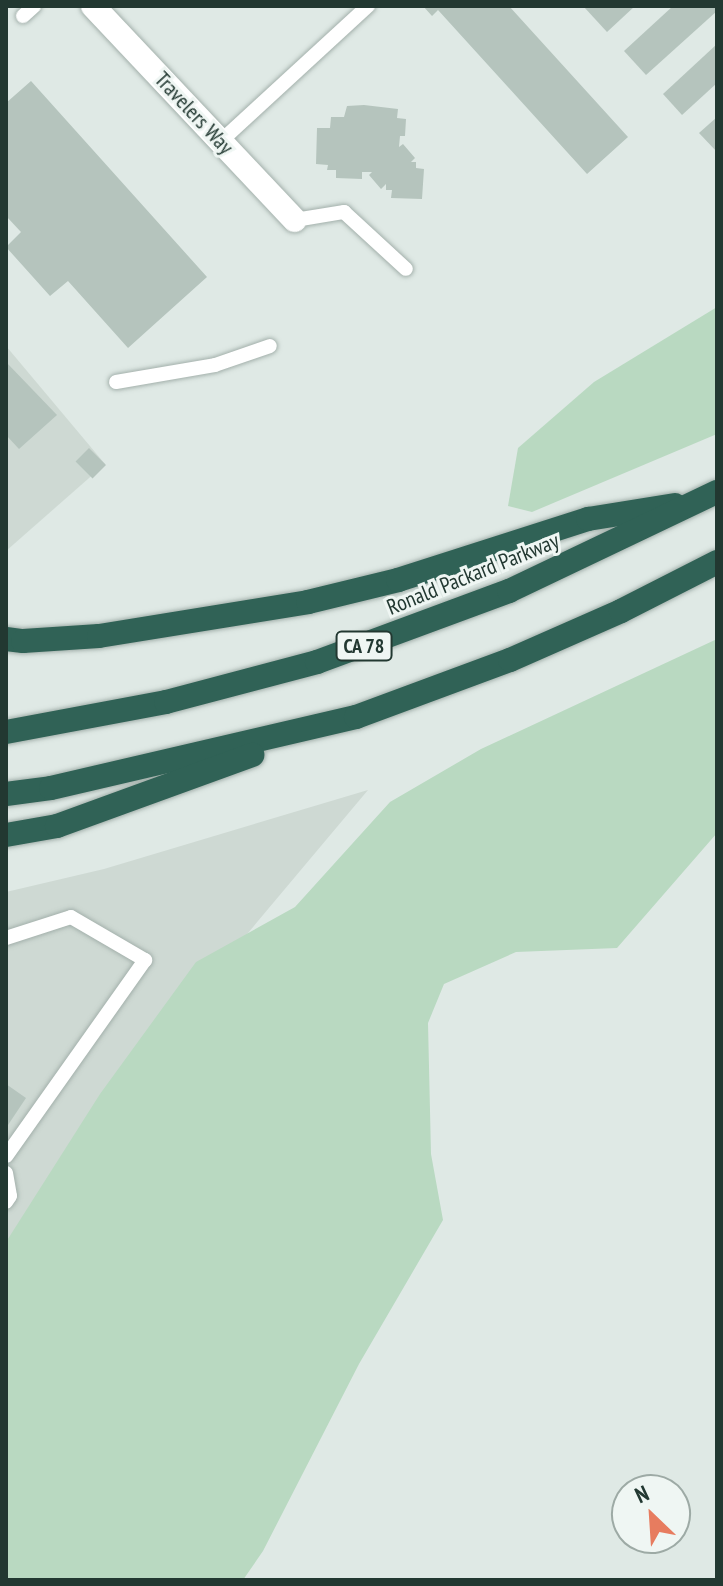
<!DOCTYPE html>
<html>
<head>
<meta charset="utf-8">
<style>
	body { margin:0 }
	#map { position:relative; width:723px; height:1586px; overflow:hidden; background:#dfe9e5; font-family:"PT Sans Narrow",sans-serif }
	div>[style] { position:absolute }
	.built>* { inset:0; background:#ced9d3 }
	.green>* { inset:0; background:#b9d9c1 }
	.building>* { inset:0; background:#b5c4bd; transform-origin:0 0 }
	.roads { filter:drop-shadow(0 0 2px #a3b0ab) drop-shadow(0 0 2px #a3b0ab) }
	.lane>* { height:14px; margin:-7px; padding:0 7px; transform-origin:7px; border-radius:7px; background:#fff }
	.street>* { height:24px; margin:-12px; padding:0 12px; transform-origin:12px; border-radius:12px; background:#fff }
	.highway>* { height:24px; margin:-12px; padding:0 12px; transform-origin:12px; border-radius:12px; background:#306256 }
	span { translate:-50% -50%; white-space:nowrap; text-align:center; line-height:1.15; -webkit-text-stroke:6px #eff6f3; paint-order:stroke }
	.shield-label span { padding:2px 6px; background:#eff6f3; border:2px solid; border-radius:6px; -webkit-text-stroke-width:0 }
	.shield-label { font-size:20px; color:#223831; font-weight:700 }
	.street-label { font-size:22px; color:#223831 }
	.frame { position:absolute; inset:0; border:8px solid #223831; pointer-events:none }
	.north { position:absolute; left:611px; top:1474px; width:80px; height:80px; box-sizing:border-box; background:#eff6f3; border:2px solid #9daaa5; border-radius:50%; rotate:335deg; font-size:22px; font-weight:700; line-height:32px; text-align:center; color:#223831 }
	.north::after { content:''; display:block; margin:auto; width:28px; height:36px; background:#e77c5f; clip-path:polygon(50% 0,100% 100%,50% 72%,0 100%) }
</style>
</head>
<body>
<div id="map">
	<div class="built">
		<div style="clip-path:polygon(6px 346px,105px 464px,6px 551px)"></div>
		<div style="clip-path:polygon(368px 790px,196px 995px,6px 1288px,6px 892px,104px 869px)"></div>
	</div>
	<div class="green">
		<div style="clip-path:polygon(717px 307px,717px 434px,532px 512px,508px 506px,518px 448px,594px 382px)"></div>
		<div style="clip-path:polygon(717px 639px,717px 833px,617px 948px,516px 952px,444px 984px,428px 1023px,431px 1154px,443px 1220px,359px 1364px,263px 1551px,243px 1580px,6px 1580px,6px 1242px,100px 1094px,196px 962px,295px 907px,390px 802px,481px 749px)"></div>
	</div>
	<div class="building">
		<div style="clip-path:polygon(423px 6px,509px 6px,628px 137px,587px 174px,438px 10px,432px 16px)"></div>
		<div style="clip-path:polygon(635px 6px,607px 32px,584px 7px,585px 6px)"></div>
		<div style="clip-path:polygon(673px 6px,717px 6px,717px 11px,646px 75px,624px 51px)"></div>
		<div style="clip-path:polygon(717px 44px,717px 83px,682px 115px,663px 94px)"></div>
		<div style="clip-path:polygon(31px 81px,207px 277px,128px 348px,68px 281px,50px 296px,6px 247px,21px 232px,6px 216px,6px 103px)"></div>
		<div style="clip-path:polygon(364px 105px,398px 109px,397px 118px,406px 119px,405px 136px,400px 136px,399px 147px,403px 144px,415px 158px,411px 162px,416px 162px,416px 168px,424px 169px,422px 199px,391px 198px,392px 190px,386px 190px,386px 184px,381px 189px,369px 175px,372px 172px,362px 172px,362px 179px,336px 178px,336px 170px,327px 170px,328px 165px,316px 164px,317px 128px,330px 128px,331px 117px,344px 117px,347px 106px)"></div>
		<div style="clip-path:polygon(717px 117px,717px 152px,699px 133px)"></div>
		<div style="clip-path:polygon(6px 362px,57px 415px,19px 449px,6px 435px)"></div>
		<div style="left:89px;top:448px;width:24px;height:19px;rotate:45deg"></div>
		<div style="clip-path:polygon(6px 1084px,26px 1098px,6px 1128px)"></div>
	</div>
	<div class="roads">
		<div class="lane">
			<div style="left:23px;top:16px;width:15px;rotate:-42deg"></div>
			<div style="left:221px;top:141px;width:200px;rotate:-42.6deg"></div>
			<div style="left:295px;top:220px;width:50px;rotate:-9.3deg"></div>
			<div style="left:344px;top:212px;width:84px;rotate:42.6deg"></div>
			<div style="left:116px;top:382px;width:100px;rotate:-9.7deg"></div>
			<div style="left:215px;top:365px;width:58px;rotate:-19.1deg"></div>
			<div style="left:6px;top:938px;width:68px;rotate:-17.9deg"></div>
			<div style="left:71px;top:917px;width:86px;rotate:30.2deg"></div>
			<div style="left:145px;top:960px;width:240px;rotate:125.3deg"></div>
			<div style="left:6px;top:1173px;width:23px;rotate:80deg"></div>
			<div style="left:10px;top:1196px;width:7px;rotate:124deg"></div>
		</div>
		<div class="street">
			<div style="left:93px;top:6px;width:294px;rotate:46.7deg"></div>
		</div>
		<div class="highway">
			<div style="left:6px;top:639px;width:17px;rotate:7deg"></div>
			<div style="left:23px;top:641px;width:76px;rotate:-3.8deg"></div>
			<div style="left:99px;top:636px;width:212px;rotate:-9.2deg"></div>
			<div style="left:308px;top:602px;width:93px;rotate:-13.7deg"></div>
			<div style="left:398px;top:580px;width:200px;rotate:-17.8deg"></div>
			<div style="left:588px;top:519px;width:88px;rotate:-9.1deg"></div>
			<div style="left:6px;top:732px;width:163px;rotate:-10.6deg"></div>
			<div style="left:166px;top:702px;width:156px;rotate:-14.8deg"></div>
			<div style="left:317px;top:662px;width:205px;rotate:-20.3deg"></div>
			<div style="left:509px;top:591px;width:230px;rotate:-25.5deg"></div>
			<div style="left:6px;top:794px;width:45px;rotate:-7.6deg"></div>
			<div style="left:51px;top:788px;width:313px;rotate:-13.1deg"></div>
			<div style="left:356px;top:717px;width:164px;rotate:-20.3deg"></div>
			<div style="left:510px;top:660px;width:121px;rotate:-23.8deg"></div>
			<div style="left:621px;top:611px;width:108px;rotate:-27deg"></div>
			<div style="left:6px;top:835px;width:52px;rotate:-10deg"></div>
			<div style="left:57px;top:826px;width:208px;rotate:-20deg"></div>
		</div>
	</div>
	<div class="shield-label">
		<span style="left:364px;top:646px">CA 78</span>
	</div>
	<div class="street-label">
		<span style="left:194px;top:113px;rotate:47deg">Travelers Way</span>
		<span style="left:473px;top:574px;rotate:-22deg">Ronald Packard Parkway</span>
	</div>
	<div class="frame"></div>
	<div class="north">N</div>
</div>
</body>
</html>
